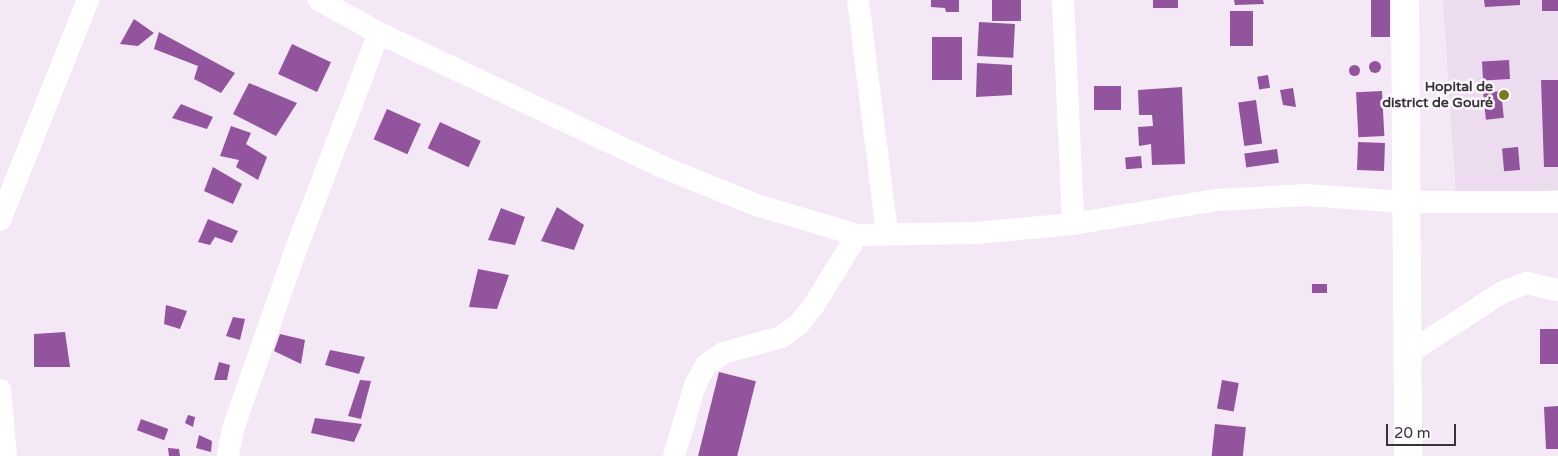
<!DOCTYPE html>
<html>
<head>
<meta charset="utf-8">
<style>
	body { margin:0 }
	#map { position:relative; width:1558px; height:456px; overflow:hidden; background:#f4e8f6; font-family:"Varela Round",sans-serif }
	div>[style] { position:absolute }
	.built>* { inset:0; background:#eddcf0 }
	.building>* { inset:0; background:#91549d; transform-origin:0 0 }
	.round { border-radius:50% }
	.minor>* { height:22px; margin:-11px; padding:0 11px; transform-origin:11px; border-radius:11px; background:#fff }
	.trunk>* { height:28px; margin:-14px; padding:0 14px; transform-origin:14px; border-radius:14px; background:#fff }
	.dots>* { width:14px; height:14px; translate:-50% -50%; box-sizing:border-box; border:2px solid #fdf8fe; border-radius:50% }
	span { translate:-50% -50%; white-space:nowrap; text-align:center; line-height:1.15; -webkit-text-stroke:5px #fdf8fe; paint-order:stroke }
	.poi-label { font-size:14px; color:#373338; font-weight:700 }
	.right { translate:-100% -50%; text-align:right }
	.scale { position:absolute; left:1386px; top:424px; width:70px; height:22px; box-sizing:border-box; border:2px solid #373338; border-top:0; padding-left:6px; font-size:15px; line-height:18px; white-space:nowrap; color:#373338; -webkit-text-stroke:4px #fdf8fe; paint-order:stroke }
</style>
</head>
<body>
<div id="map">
	<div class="built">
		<div style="clip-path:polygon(1443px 0,1558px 0,1558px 190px,1456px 197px)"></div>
	</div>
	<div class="building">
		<div style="clip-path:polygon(931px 0,959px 0,959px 12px,946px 12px,945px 8px,931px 7px)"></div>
		<div style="left:992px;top:0;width:29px;height:21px"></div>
		<div style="left:1153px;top:0;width:25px;height:8px"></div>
		<div style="clip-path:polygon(1234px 0,1263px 0,1264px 4px,1235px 5px)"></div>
		<div style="left:1371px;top:0;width:19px;height:37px"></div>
		<div style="clip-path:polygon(1484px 0,1520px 0,1520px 5px,1485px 7px)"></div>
		<div style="left:1542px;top:0;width:16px;height:11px"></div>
		<div style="left:1230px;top:11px;width:23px;height:35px"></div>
		<div style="clip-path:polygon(134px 19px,154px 33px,138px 46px,120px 44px)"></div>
		<div style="left:979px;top:22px;width:36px;height:34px;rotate:3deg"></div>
		<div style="clip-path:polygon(159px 32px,235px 73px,221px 93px,194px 79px,198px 66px,154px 49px)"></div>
		<div style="left:962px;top:37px;width:43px;height:30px;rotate:90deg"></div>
		<div style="left:292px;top:44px;width:43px;height:33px;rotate:25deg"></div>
		<div style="left:1509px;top:60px;width:19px;height:27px;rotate:87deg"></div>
		<div class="round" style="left:1369px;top:61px;width:12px;height:12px"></div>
		<div style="clip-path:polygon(977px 63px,1012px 65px,1012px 95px,976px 97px)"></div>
		<div class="round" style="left:1348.5px;top:64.5px;width:11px;height:11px"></div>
		<div style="left:1268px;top:75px;width:13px;height:11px;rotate:81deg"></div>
		<div style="clip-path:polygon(1541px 80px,1558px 80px,1558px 167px,1544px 167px)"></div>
		<div style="clip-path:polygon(249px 83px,297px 103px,276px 136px,233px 114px)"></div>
		<div style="left:1094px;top:86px;width:27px;height:24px"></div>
		<div style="clip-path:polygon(1182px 87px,1185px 164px,1152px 165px,1151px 144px,1139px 146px,1138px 127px,1153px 126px,1152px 115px,1139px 115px,1138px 90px)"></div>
		<div style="clip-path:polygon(1293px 88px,1296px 107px,1283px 105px,1280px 90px)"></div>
		<div style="left:1382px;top:91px;width:45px;height:26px;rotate:87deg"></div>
		<div style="left:1501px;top:91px;width:27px;height:18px;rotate:84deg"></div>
		<div style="left:1256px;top:100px;width:44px;height:18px;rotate:82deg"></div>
		<div style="clip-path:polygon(181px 104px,213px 117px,207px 129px,172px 118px)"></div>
		<div style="left:387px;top:109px;width:37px;height:33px;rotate:24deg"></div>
		<div style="left:440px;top:122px;width:45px;height:29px;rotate:25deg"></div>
		<div style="clip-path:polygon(231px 126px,251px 133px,246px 144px,267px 157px,258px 180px,236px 167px,239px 160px,220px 156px)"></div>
		<div style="left:1358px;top:142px;width:27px;height:28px;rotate:2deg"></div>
		<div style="left:1518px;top:147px;width:23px;height:16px;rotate:85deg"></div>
		<div style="left:1277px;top:149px;width:14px;height:33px;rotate:82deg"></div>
		<div style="left:1141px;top:156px;width:12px;height:16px;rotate:85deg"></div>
		<div style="clip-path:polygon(213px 167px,242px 184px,233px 204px,204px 191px)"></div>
		<div style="clip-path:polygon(557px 207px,584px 225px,574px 250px,541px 241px)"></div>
		<div style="clip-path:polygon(501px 208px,525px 217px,515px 245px,488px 240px)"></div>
		<div style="clip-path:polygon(208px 219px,238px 231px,232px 243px,215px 237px,210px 245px,198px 242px)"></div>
		<div style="clip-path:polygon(478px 269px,509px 275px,497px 309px,469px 307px)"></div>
		<div style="left:1312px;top:284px;width:15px;height:9px"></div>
		<div style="clip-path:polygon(166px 305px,187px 311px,180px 329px,164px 324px)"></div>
		<div style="clip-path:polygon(233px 317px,245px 319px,240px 340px,226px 336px)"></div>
		<div style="left:1558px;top:329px;width:35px;height:18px;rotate:90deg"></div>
		<div style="clip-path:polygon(65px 332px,70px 367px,34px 367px,34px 334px)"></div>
		<div style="clip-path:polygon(280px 334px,305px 340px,301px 364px,274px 351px)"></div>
		<div style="clip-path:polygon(330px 350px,365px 357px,359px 374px,325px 365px)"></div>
		<div style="clip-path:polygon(219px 362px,230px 365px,227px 380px,214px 380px)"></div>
		<div style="left:719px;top:372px;width:38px;height:87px;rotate:14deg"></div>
		<div style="clip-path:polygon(360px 380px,371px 381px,361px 419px,348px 416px)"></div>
		<div style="left:1222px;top:380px;width:17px;height:29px;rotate:10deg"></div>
		<div style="clip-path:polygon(1558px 406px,1558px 449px,1546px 449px,1544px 407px)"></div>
		<div style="clip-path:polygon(188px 415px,195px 417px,193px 427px,185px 423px)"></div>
		<div style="clip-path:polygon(315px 418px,362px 424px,354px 442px,311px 433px)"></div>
		<div style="left:141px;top:419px;width:29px;height:12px;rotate:20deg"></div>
		<div style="left:1215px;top:424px;width:31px;height:32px;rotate:6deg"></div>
		<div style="clip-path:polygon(199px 435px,212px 441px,211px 452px,196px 448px)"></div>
		<div style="clip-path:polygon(168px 448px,179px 449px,180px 456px,169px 456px)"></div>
	</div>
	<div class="minor">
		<div style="left:319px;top:0;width:68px;rotate:28.8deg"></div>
		<div style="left:379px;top:33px;width:309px;rotate:25.3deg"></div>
		<div style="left:658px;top:165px;width:106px;rotate:22.2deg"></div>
		<div style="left:756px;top:205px;width:105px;rotate:16.5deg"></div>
		<div style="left:857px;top:235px;width:119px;rotate:-1deg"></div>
		<div style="left:976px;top:233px;width:97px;rotate:-5.3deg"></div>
		<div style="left:1073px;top:224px;width:146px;rotate:-9.5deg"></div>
		<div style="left:1217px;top:200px;width:90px;rotate:-3.2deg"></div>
		<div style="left:1307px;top:195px;width:98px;rotate:4.1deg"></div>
		<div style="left:1405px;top:202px;width:153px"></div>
		<div style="left:858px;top:0;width:236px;rotate:82.9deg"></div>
		<div style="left:1063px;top:0;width:224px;rotate:87.4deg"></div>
		<div style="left:0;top:220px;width:237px;rotate:-68.2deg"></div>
		<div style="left:1407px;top:354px;width:114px;rotate:-32.9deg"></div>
		<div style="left:1503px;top:292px;width:26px;rotate:-21deg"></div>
		<div style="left:1527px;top:283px;width:32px;rotate:13deg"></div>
		<div style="left:0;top:390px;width:66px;rotate:84.8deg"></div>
		<div style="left:228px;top:456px;width:27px;rotate:-80deg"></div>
		<div style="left:233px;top:429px;width:191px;rotate:-70.7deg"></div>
		<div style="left:296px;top:249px;width:231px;rotate:-69deg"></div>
		<div style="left:674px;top:456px;width:74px;rotate:-73.5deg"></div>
		<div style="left:695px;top:385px;width:23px;rotate:-61deg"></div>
		<div style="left:706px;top:365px;width:21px;rotate:-35deg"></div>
		<div style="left:723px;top:353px;width:60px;rotate:-15.4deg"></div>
		<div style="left:781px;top:337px;width:22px;rotate:-36deg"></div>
		<div style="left:799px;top:324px;width:24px;rotate:-52deg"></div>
		<div style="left:814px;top:305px;width:82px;rotate:-58.4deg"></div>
	</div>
	<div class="trunk">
		<div style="left:1405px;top:0;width:456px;rotate:89.6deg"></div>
	</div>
	<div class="dots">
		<div style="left:1504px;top:95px;background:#7a7920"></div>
	</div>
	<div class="poi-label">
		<span class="right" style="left:1493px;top:95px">Hopital de<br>district de Gouré</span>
	</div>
	<div class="scale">20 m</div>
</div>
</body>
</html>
